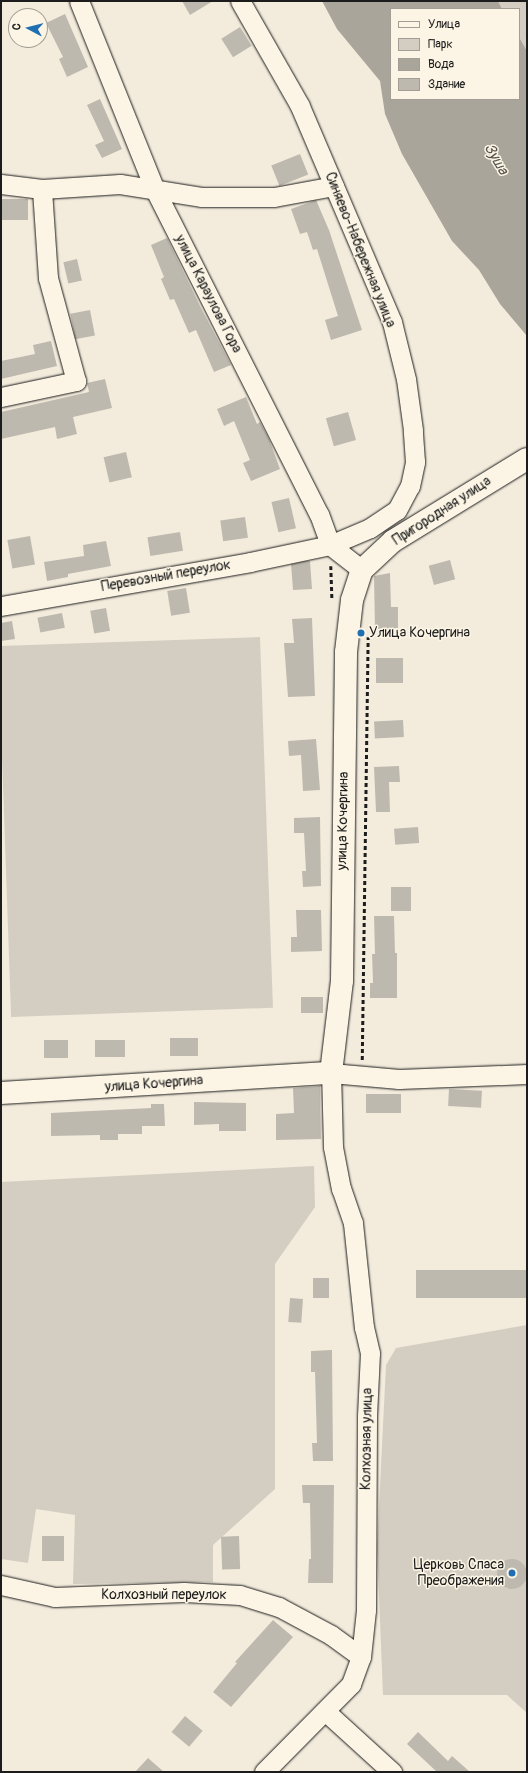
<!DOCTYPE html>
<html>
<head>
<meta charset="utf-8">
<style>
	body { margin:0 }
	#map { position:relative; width:528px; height:1773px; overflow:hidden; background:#f3ecdd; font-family:Pangolin,sans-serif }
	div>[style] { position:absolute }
	.green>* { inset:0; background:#d3cec1; transform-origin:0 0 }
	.water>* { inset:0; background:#aaa59b }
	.building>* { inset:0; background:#beb9ae; transform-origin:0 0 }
	.round { border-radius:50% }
	.path>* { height:2.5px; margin-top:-1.25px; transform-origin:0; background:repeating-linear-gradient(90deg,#1c1c1c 0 4px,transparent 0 7px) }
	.roads { filter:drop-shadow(0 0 1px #1c1c1c) drop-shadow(0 0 1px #1c1c1c) }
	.minor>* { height:19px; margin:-9.5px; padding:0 9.5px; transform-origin:9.5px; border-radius:9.5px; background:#fcf5e5 }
	.major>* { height:22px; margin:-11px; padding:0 11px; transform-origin:11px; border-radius:11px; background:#fcf5e5 }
	.dots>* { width:11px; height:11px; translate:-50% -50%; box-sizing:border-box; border:2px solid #fcf5e5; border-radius:50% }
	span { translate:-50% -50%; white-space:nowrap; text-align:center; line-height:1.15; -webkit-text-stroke:3px #fcf5e5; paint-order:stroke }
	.street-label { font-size:14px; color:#1c1c1c }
	.poi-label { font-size:14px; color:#1c1c1c }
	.left { translate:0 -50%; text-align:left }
	.right { translate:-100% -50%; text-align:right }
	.water-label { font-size:15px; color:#55534f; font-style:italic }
	.frame { position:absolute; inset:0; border:2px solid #1c1c1c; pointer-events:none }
	.legend { position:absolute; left:390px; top:8px; width:130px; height:92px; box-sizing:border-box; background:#fcf5e5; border:1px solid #a29e95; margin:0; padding:5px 7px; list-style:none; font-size:12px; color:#1c1c1c }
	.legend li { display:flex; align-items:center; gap:8px; height:20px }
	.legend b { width:20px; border:1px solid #a29e95 }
	.north { position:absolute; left:8px; top:8px; width:40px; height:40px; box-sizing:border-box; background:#fcf5e5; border:1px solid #a29e95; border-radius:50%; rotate:277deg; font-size:11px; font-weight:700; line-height:16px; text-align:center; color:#1c1c1c }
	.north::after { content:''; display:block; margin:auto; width:14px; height:18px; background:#1f6fb2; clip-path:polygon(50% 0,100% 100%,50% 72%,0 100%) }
</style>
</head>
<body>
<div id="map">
	<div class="green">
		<div style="clip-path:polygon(498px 1px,527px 1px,527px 51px,519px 37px,519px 9px,502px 9px)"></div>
		<div style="left:260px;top:637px;width:371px;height:262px;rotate:88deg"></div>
		<div style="clip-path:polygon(314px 1166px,315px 1207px,275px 1264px,275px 1489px,213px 1545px,213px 1582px,73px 1584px,75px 1515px,36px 1509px,28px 1563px,1px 1559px,1px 1182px)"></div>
		<div style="clip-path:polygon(527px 1325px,527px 1713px,507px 1695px,383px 1695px,377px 1547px,386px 1365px,396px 1348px)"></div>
	</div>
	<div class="water">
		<div style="clip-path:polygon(322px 1px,498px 1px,502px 9px,391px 9px,391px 99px,519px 99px,519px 37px,527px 51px,527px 336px,500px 304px,479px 270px,452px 241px,402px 154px,385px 114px,380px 81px,337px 29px)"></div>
	</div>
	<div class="building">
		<div style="clip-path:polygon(182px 1px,213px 1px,190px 15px)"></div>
		<div style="clip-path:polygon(65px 14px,88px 67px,67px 77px,59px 59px,63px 57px,46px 23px)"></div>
		<div style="left:240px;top:27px;width:22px;height:22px;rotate:58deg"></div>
		<div style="clip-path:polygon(100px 99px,122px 149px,102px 158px,95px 145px,104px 141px,87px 105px)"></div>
		<div style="left:300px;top:154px;width:22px;height:31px;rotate:68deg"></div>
		<div style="left:28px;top:199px;width:21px;height:27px;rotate:90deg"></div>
		<div style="clip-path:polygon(316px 200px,329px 230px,362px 330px,331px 340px,325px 320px,338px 316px,317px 249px,313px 250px,307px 232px,300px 234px,291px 209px)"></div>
		<div style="clip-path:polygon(167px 238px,201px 308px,231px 365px,214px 372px,196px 330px,189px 333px,174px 299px,170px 300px,161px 279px,164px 277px,151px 245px)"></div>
		<div style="left:77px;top:259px;width:22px;height:14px;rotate:77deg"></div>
		<div style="left:90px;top:310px;width:26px;height:20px;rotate:79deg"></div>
		<div style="clip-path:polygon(51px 341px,57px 366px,1px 379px,1px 361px,35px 354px,33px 345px)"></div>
		<div style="clip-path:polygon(105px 379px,112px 408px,73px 417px,77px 434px,57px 439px,55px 427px,1px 439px,1px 412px,89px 392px,87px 383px)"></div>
		<div style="clip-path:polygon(246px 397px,257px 424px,260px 422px,269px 439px,280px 469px,251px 481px,243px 463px,250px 460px,234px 421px,224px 426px,217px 409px)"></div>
		<div style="left:348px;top:412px;width:29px;height:23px;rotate:74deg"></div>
		<div style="left:126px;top:452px;width:26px;height:23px;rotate:77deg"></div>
		<div style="left:289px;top:498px;width:31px;height:18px;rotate:77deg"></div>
		<div style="left:245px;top:517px;width:21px;height:25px;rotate:82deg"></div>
		<div style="left:180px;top:532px;width:19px;height:33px;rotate:81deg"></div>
		<div style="left:30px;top:536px;width:29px;height:23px;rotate:80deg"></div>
		<div style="clip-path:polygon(106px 541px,111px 566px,68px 574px,68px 577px,47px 581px,44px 562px,84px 556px,83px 545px)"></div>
		<div style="left:450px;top:560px;width:20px;height:22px;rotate:75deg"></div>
		<div style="clip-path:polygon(305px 561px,310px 561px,312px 589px,293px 590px,291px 564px)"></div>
		<div style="clip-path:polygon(390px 573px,391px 607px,398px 607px,398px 628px,375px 629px,374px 576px)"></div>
		<div style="left:186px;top:588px;width:25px;height:19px;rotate:81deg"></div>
		<div style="left:106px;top:608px;width:23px;height:16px;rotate:80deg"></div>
		<div style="left:62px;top:613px;width:15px;height:25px;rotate:79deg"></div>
		<div style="clip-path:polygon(312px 618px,315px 696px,288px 697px,284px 643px,294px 643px,292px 619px)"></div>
		<div style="clip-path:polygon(12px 621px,15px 639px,1px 641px,1px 623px)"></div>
		<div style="left:376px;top:658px;width:27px;height:25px"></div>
		<div style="left:403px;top:720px;width:17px;height:29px;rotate:87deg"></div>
		<div style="clip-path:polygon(316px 739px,320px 790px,303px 791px,301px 755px,289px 756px,288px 741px)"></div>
		<div style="clip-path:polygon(399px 766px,400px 782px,389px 782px,390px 812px,376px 812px,374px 767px)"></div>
		<div style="clip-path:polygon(320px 817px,321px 886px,303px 887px,302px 871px,306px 871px,304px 833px,294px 833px,294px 818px)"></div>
		<div style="left:418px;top:827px;width:16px;height:24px;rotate:86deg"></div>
		<div style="left:391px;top:887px;width:20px;height:24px"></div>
		<div style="clip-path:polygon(296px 910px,321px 910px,322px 951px,291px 952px,291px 937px,297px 937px)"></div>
		<div style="clip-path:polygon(374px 916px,394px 916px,395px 953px,397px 953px,397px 998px,370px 998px,370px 983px,373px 983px,372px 954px,375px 954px)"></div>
		<div style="left:301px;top:997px;width:22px;height:16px"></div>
		<div style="left:170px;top:1038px;width:28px;height:18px"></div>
		<div style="left:44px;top:1040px;width:24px;height:18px"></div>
		<div style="left:95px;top:1040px;width:30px;height:17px"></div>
		<div style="clip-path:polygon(320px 1086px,321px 1139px,276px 1140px,276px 1114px,294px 1113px,293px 1088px)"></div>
		<div style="left:449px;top:1089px;width:33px;height:17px;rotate:3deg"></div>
		<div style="left:401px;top:1094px;width:19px;height:35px;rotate:90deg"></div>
		<div style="clip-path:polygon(194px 1102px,246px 1103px,246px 1131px,219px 1131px,219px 1124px,194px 1125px)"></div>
		<div style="clip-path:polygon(151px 1104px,164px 1104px,165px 1126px,142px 1126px,142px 1134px,118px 1134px,118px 1140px,100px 1140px,100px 1135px,51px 1136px,51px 1113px,151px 1108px)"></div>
		<div style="left:527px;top:1270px;width:28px;height:111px;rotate:90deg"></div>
		<div style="left:313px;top:1278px;width:16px;height:20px"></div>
		<div style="left:290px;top:1298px;width:13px;height:24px;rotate:4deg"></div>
		<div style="clip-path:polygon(332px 1350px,333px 1461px,313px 1461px,312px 1443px,317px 1443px,315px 1372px,311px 1372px,311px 1351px)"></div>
		<div style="clip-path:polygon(302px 1485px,334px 1485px,333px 1583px,308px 1583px,309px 1559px,311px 1559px,310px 1503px,303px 1503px)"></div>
		<div style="left:42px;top:1536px;width:22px;height:25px"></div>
		<div style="left:239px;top:1536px;width:33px;height:18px;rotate:88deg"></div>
		<div class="round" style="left:497px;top:1559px;width:30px;height:30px"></div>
		<div style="clip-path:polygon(273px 1620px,293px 1637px,231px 1707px,213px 1692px,237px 1663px,235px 1662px)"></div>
		<div style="left:185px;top:1716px;width:23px;height:21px;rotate:40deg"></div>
		<div style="clip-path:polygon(418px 1732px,448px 1761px,452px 1756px,470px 1772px,437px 1772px,407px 1744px)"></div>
		<div style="clip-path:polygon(148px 1758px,164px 1772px,135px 1772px)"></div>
	</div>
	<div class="path">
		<div style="left:331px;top:566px;width:33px;rotate:88deg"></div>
		<div style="left:362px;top:1060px;width:423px;rotate:-89.2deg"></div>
	</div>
	<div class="roads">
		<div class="minor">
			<div style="left:79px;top:1px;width:204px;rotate:68.1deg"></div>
			<div style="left:155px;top:190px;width:363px;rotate:63.2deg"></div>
			<div style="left:319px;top:514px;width:33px;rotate:70deg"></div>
			<div style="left:330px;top:545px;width:41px;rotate:38deg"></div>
			<div style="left:1px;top:184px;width:41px;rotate:7deg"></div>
			<div style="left:42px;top:189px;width:78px;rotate:-3.7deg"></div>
			<div style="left:120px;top:184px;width:82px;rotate:9.1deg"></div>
			<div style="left:201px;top:197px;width:73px"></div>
			<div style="left:274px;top:197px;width:61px;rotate:-10.4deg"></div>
			<div style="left:1px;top:397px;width:77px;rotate:-12deg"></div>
			<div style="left:76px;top:381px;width:107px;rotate:-105.2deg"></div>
			<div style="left:48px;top:278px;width:89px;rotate:-93.9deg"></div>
			<div style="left:1px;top:606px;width:253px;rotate:-10deg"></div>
			<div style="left:250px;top:562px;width:82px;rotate:-12deg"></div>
			<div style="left:330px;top:545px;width:43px;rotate:-23deg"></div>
			<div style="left:370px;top:528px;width:32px;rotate:-34deg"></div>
			<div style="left:397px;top:510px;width:27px;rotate:-62deg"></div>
			<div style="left:410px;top:486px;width:25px;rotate:-78deg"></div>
			<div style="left:415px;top:462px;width:32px;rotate:-94deg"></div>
			<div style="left:413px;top:430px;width:51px;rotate:-97.8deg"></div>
			<div style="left:406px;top:379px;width:59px;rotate:-103.8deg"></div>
			<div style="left:392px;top:322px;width:235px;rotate:-113.1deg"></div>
			<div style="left:300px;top:106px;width:121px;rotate:-119.7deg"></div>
			<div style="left:1px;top:1585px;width:55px;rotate:12.5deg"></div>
			<div style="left:55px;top:1597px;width:129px;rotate:-2.2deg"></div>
			<div style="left:184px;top:1592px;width:56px;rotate:3.1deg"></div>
			<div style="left:240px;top:1595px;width:41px;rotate:17.1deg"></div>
			<div style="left:279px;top:1607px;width:59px;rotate:28.3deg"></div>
			<div style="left:331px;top:1635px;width:37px;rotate:36deg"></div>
			<div style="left:325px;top:1711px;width:91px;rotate:42.3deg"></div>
			<div style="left:264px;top:1772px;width:124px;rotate:-45.3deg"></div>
			<div style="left:351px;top:1684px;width:29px;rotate:-70deg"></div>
			<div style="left:361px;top:1657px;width:47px;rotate:-83.9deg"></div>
			<div style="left:366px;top:1610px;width:194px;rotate:-89.7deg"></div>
			<div style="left:367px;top:1416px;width:63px;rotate:-87.3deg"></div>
			<div style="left:370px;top:1353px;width:26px;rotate:-103deg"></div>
			<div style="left:364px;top:1328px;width:106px;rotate:-96deg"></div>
			<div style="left:353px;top:1223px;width:36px;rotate:-109deg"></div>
			<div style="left:341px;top:1189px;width:43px;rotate:-100.8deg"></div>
			<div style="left:333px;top:1147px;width:74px;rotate:-91.5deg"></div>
			<div style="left:331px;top:1073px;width:68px;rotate:5deg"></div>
			<div style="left:399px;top:1079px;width:128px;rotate:-2.2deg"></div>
		</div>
		<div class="major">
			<div style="left:1px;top:1093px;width:331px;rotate:-3.5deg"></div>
			<div style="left:331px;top:1073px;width:93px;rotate:-83.2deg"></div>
			<div style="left:342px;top:981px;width:329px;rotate:-89.3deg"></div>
			<div style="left:346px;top:652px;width:52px;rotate:-83.4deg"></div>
			<div style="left:352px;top:600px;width:32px;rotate:-72deg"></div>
			<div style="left:362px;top:570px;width:42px;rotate:-43.1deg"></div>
			<div style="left:393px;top:541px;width:157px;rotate:-31.5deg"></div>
		</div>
	</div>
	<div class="dots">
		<div style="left:361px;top:633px;background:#1f6fb2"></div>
		<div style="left:512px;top:1573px;background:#1f6fb2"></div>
	</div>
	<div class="street-label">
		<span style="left:360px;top:250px;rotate:68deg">Синяево-Набережная улица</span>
		<span style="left:208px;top:294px;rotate:63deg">улица Караулова Гора</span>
		<span style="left:442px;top:511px;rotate:-33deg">Пригородная улица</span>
		<span style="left:166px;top:576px;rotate:-10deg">Перевозный переулок</span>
		<span style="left:343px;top:821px;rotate:-89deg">улица Кочергина</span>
		<span style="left:154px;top:1084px;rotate:-4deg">улица Кочергина</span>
		<span style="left:367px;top:1439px;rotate:-89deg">Колхозная улица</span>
		<span style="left:164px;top:1595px">Колхозный переулок</span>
	</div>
	<div class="poi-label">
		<span class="left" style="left:369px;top:633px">Улица Кочергина</span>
		<span class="right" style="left:504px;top:1573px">Церковь Спаса<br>Преображения</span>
	</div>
	<div class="water-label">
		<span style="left:496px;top:159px;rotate:60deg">Зуша</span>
	</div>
	<div class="frame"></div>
	<ul class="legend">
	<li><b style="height:5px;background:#fcf5e5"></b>Улица</li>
	<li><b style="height:11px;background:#d3cec1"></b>Парк</li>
	<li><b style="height:11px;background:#aaa59b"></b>Вода</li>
	<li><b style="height:11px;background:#beb9ae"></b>Здание</li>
	</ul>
	<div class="north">С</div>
</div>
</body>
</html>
